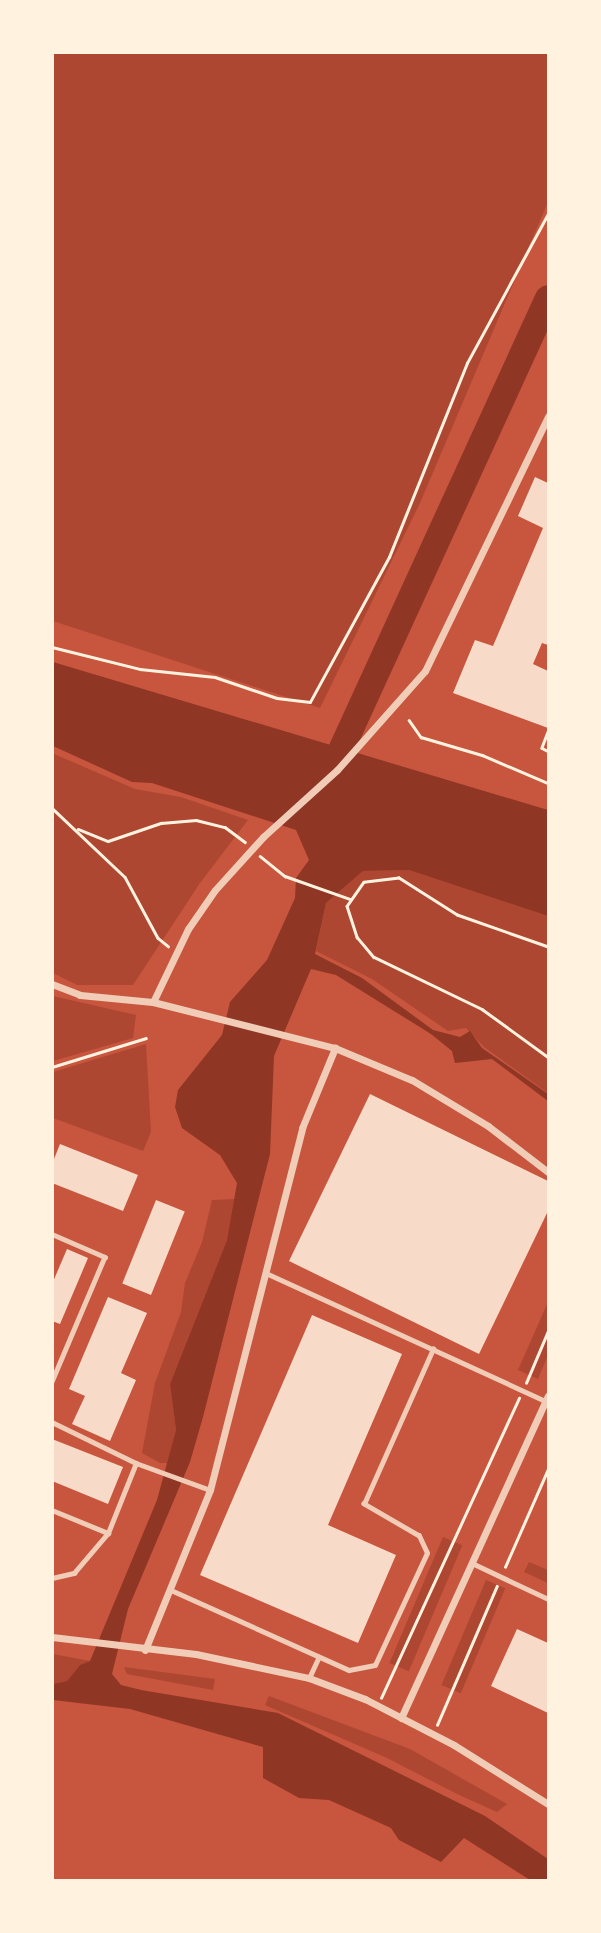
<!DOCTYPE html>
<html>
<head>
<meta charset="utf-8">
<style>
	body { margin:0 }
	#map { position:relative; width:601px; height:1933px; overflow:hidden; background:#c8553d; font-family:Overpass,sans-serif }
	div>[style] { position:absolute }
	.green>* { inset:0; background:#ae4732; transform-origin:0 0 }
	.water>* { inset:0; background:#8f3625 }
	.river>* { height:26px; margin:-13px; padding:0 13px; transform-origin:13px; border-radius:13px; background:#8f3625 }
	.building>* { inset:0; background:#f7dbc8; transform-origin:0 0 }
	.path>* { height:2.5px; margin:-1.25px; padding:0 1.25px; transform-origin:1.25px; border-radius:1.25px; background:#fff3e0 }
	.service>* { height:4.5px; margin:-2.25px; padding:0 2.25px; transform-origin:2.25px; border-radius:2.25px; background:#f1ccb7 }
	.minor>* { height:7px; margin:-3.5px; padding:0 3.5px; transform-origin:3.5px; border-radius:3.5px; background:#f1ccb7 }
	span { translate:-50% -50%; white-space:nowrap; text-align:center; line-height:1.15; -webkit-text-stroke:5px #fff3e0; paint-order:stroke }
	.frame { position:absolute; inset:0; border:54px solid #fff3e0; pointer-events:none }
</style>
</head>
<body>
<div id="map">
	<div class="green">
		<div style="clip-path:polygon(53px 53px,548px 53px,548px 202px,420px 503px,320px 708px,53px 621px)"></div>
		<div style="clip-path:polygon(52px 753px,135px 789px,181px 797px,248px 820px,200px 883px,133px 985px,77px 985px,53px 973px)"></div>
		<div style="clip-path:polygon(409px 870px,548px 916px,548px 1093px,484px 1047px,466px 1028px,448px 1031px,372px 979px,316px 951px,326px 903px,363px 871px)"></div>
		<div style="clip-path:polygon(53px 996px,136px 1015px,133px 1038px,53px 1061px)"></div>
		<div style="clip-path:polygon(146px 1044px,151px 1132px,143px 1151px,53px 1118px,53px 1072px)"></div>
		<div style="clip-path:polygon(235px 1199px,227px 1240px,170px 1384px,176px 1430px,168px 1463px,160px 1463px,142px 1453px,155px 1383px,181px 1312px,185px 1283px,202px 1242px,212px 1200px)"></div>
		<div style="clip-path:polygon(548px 1302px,548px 1355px,538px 1379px,518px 1370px)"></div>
		<div style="left:443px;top:1537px;width:21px;height:137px;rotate:23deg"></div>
		<div style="clip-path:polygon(529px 1562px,548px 1570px,548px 1583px,524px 1572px)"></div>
		<div style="left:486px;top:1580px;width:21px;height:114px;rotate:23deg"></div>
		<div style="clip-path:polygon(53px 1654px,90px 1661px,80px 1665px,67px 1681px,53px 1684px)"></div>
		<div style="clip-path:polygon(124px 1667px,215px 1679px,213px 1690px,127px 1674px)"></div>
		<div style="clip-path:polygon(269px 1696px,410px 1749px,507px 1804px,497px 1812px,457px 1794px,387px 1758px,265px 1705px)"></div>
	</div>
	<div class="water">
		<div style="clip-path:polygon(53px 662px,548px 810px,548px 916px,409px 870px,363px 871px,326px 903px,315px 954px,362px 978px,433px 1030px,460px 1037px,470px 1031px,482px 1048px,548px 1094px,548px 1101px,492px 1059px,455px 1063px,452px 1051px,431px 1034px,336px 975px,311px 969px,274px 1056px,270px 1154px,203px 1417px,190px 1462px,128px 1609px,112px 1674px,121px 1685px,141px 1690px,278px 1713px,485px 1816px,548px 1859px,548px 1880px,530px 1880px,464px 1838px,441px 1862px,399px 1840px,391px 1828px,329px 1800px,299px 1798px,263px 1778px,263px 1747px,130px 1709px,53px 1700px,53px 1684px,67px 1681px,80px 1665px,90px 1661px,157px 1500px,176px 1430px,170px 1384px,227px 1240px,237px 1183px,220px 1155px,182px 1128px,175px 1107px,178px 1090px,222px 1035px,230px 1002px,267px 960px,295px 898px,296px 878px,309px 860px,296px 830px,152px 783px,132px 782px,53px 746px)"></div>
	</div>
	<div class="river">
		<div style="left:326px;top:783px;width:533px;rotate:-65.4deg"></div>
	</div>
	<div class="building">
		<div style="clip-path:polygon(535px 477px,548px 483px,548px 645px,542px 643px,533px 664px,548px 671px,548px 728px,453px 693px,475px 640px,493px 646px,543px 528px,518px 516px)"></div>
		<div style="clip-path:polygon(370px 1094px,548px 1181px,548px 1211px,479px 1354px,289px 1261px)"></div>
		<div style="clip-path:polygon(60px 1144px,138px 1175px,123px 1211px,52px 1183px,52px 1164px)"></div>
		<div style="left:156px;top:1200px;width:31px;height:90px;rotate:22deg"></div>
		<div style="clip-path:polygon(67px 1249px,88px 1258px,60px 1324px,52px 1321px,52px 1284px)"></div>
		<div style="clip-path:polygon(108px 1297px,147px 1313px,121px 1373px,136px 1380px,110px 1441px,72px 1424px,85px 1396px,69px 1389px)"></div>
		<div style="clip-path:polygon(312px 1315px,402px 1354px,328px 1525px,396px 1555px,358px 1643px,200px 1575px)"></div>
		<div style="clip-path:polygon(52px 1439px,123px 1467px,108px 1504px,52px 1481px)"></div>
		<div style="clip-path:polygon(517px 1629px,548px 1643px,548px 1713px,491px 1686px)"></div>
	</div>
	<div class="path">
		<div style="left:52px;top:647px;width:91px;rotate:14deg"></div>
		<div style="left:140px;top:669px;width:75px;rotate:6.1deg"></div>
		<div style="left:215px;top:677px;width:65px;rotate:18.7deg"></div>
		<div style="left:277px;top:698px;width:33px;rotate:7deg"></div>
		<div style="left:310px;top:702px;width:165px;rotate:-61.4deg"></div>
		<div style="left:389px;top:557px;width:209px;rotate:-68.1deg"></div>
		<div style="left:467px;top:363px;width:170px;rotate:-61.5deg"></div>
		<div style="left:409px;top:720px;width:21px;rotate:55deg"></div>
		<div style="left:421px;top:737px;width:64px;rotate:16.4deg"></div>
		<div style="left:482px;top:755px;width:72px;rotate:23deg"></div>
		<div style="left:548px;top:732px;width:17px;rotate:111deg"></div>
		<div style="left:542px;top:748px;width:7px;rotate:27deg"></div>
		<div style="left:52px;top:808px;width:100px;rotate:43.4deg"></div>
		<div style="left:125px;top:877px;width:69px;rotate:61.6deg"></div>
		<div style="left:158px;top:938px;width:13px;rotate:39deg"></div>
		<div style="left:78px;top:829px;width:32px;rotate:22deg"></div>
		<div style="left:108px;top:841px;width:56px;rotate:-18.8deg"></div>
		<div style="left:161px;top:823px;width:35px;rotate:-5deg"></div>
		<div style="left:196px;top:820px;width:30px;rotate:14deg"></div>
		<div style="left:225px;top:827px;width:25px;rotate:37deg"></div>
		<div style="left:260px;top:856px;width:32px;rotate:39deg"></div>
		<div style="left:285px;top:876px;width:69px;rotate:19.5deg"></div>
		<div style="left:548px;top:947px;width:96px;rotate:-160.6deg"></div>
		<div style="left:457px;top:915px;width:69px;rotate:-147.5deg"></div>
		<div style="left:399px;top:878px;width:35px;rotate:173deg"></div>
		<div style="left:364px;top:882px;width:29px;rotate:125deg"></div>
		<div style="left:347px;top:906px;width:33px;rotate:72deg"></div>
		<div style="left:357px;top:937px;width:26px;rotate:50deg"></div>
		<div style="left:374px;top:957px;width:120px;rotate:25.7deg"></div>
		<div style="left:482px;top:1009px;width:82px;rotate:36deg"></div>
		<div style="left:52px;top:1067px;width:98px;rotate:-17.1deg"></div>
		<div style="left:526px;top:1383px;width:56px;rotate:-67.1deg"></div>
		<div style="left:505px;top:1567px;width:107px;rotate:-66.3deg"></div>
		<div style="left:381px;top:1698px;width:330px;rotate:-65.3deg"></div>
		<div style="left:437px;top:1725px;width:151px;rotate:-66.7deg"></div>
	</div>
	<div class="service">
		<div style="left:52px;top:1234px;width:58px;rotate:23.5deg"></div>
		<div style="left:105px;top:1257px;width:136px;rotate:113deg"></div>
		<div style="left:266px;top:1273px;width:308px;rotate:24.6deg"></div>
		<div style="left:52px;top:1422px;width:93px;rotate:26deg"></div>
		<div style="left:136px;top:1463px;width:79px;rotate:20deg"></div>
		<div style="left:52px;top:1510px;width:61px;rotate:22.3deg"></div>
		<div style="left:472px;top:1563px;width:84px;rotate:25.3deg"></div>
		<div style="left:52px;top:1578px;width:23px;rotate:-13deg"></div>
		<div style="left:74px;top:1573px;width:52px;rotate:-49.6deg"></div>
		<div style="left:108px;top:1533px;width:75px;rotate:-68.2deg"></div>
		<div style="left:171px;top:1590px;width:195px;rotate:24.2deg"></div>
		<div style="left:349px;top:1670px;width:26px;rotate:-11deg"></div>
		<div style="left:375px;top:1665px;width:123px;rotate:-65.1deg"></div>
		<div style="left:427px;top:1553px;width:19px;rotate:-115deg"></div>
		<div style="left:419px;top:1536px;width:64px;rotate:-149.8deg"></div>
		<div style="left:364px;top:1504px;width:170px;rotate:-66deg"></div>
		<div style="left:309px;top:1678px;width:23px;rotate:-65deg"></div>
	</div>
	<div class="minor">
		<div style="left:52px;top:984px;width:30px;rotate:21deg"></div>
		<div style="left:80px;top:995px;width:73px;rotate:5.5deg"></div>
		<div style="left:153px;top:1002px;width:188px;rotate:14.2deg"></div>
		<div style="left:335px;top:1048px;width:83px;rotate:22.6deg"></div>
		<div style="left:412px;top:1080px;width:89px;rotate:31.2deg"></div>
		<div style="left:488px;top:1126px;width:76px;rotate:37.5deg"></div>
		<div style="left:153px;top:1002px;width:81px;rotate:-64.4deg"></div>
		<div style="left:188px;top:929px;width:47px;rotate:-55.3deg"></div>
		<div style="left:215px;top:890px;width:72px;rotate:-47.8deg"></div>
		<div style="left:263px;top:837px;width:100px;rotate:-42.2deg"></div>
		<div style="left:337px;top:770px;width:132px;rotate:-48.4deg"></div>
		<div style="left:425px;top:671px;width:283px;rotate:-64.2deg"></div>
		<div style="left:52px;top:1637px;width:145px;rotate:6.7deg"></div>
		<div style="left:196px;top:1654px;width:116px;rotate:12deg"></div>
		<div style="left:309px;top:1678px;width:60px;rotate:20.6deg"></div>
		<div style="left:365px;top:1699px;width:100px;rotate:27.3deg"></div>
		<div style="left:454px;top:1745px;width:111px;rotate:32.1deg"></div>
		<div style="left:145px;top:1650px;width:173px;rotate:-67.9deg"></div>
		<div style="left:210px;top:1490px;width:374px;rotate:-75.7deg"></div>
		<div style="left:302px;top:1128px;width:87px;rotate:-67.6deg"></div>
		<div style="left:401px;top:1718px;width:354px;rotate:-65.5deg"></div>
	</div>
	<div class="frame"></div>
</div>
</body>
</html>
